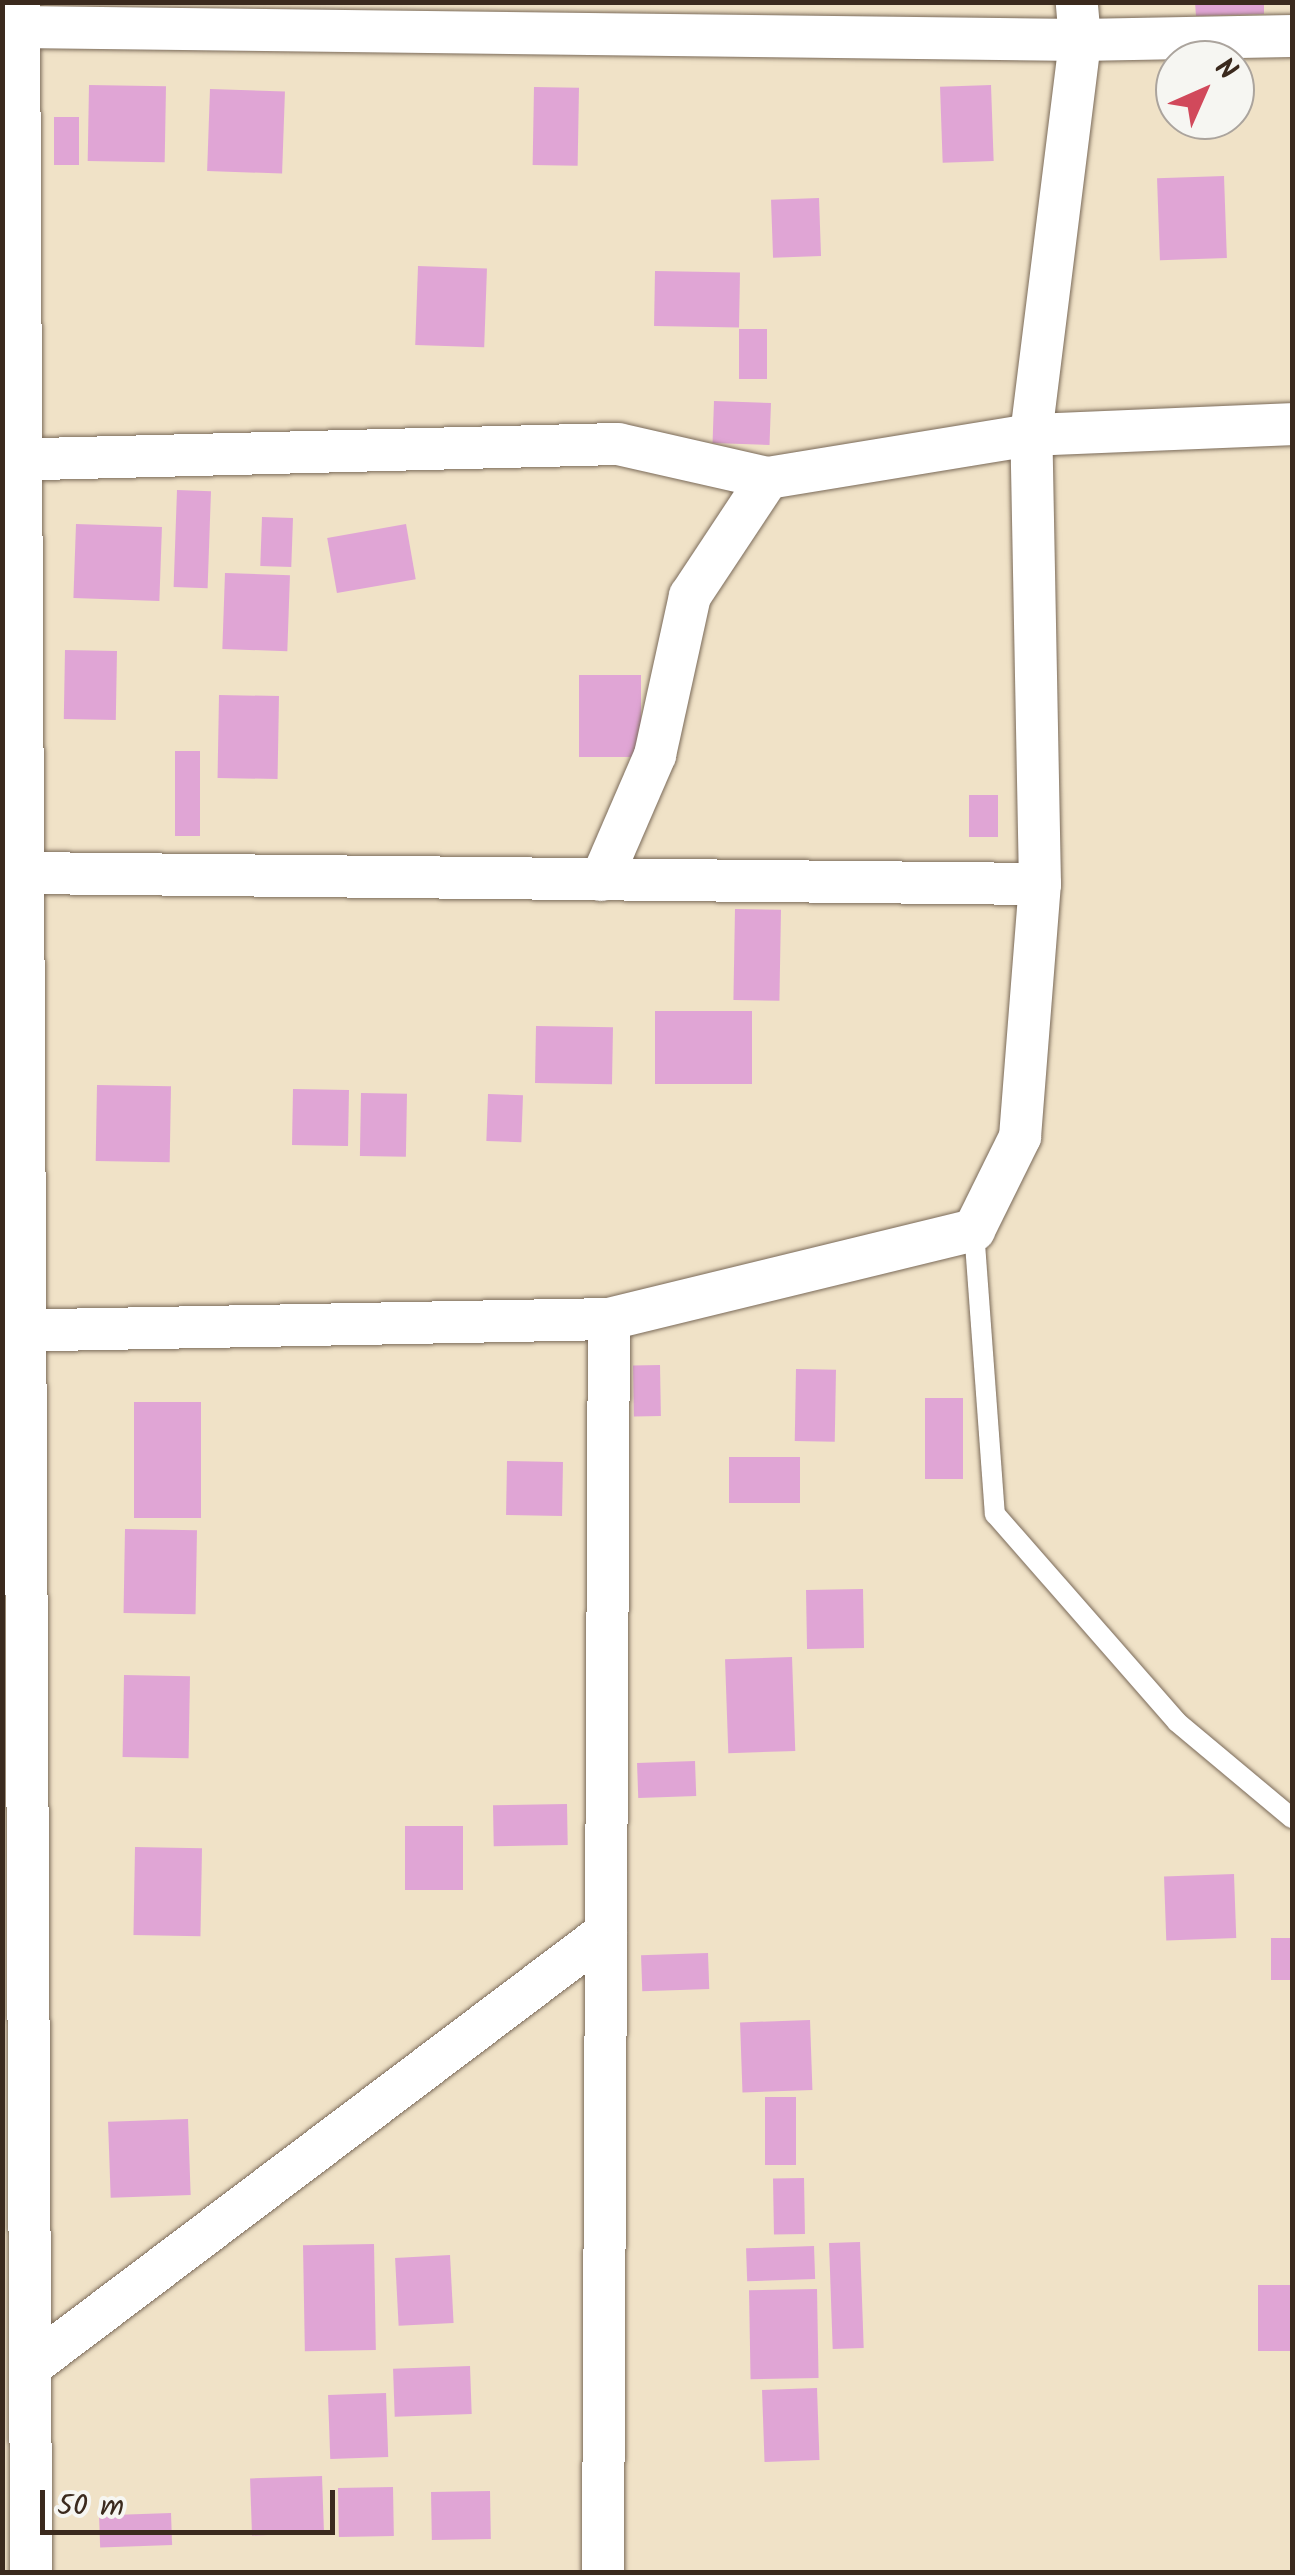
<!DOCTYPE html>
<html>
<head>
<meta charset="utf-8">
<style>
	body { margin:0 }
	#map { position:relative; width:1295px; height:2575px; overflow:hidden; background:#f0e2c7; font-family:Kalam,sans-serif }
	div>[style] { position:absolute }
	.building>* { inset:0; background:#e0a5d5; transform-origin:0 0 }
	.roads { filter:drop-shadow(0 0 2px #7a6a59) drop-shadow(0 0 2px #7a6a59) }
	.service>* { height:20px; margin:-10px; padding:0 10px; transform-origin:10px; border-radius:10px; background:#fff }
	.minor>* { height:42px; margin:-21px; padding:0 21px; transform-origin:21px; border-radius:21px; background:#fff }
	span { translate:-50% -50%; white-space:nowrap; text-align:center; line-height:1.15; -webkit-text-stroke:8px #f6f6f2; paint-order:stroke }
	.frame { position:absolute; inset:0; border:5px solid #3b2a1e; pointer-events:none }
	.north { position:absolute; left:1155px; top:40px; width:100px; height:100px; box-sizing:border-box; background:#f6f6f2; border:2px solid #aba49d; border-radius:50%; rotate:45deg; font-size:28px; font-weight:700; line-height:40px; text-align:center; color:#3b2a1e }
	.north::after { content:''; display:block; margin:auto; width:35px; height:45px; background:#d1495b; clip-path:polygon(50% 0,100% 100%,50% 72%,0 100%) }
	.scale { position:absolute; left:40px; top:2490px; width:295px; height:45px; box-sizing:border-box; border:5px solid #3b2a1e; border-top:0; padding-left:12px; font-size:30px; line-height:35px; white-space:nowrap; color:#3b2a1e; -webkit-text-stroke:8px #f6f6f2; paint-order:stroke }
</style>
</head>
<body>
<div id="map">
	<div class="building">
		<div style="clip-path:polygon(1195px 2px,1264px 2px,1264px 14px,1196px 16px)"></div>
		<div style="left:89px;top:85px;width:77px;height:76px;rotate:1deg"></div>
		<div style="left:991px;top:85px;width:76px;height:51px;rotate:88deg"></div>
		<div style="left:534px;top:87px;width:45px;height:78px;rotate:1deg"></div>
		<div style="left:210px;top:89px;width:75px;height:82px;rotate:2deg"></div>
		<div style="left:54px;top:117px;width:25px;height:48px"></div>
		<div style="left:1224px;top:176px;width:82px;height:67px;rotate:88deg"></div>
		<div style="left:819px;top:198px;width:58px;height:48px;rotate:88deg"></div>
		<div style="left:418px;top:266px;width:69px;height:79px;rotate:2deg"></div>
		<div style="left:655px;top:271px;width:85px;height:55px;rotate:1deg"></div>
		<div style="left:739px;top:329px;width:28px;height:50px"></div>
		<div style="left:714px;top:401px;width:57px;height:42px;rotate:2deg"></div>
		<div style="left:177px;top:490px;width:34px;height:97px;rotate:2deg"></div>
		<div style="left:262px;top:517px;width:31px;height:49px;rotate:2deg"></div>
		<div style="left:76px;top:524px;width:86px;height:74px;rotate:2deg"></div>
		<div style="left:406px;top:524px;width:56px;height:80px;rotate:80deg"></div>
		<div style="left:225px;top:573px;width:65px;height:76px;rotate:2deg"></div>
		<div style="left:65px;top:650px;width:52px;height:69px;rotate:1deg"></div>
		<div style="left:579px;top:675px;width:62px;height:82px"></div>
		<div style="left:219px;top:695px;width:60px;height:83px;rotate:1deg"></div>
		<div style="left:175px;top:751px;width:25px;height:85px"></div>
		<div style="left:969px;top:795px;width:29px;height:42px"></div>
		<div style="left:735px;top:909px;width:46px;height:91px;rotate:1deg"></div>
		<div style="left:655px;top:1011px;width:97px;height:73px"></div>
		<div style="left:536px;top:1026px;width:77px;height:57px;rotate:1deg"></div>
		<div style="left:97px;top:1085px;width:74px;height:76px;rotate:1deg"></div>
		<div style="left:293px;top:1089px;width:56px;height:56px;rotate:1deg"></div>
		<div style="left:361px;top:1093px;width:46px;height:63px;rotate:1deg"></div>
		<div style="left:488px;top:1094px;width:35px;height:47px;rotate:2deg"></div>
		<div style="left:660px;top:1365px;width:51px;height:27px;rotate:89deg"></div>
		<div style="left:796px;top:1369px;width:40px;height:72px;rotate:1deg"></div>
		<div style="left:925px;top:1398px;width:38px;height:81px"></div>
		<div style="left:134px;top:1402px;width:67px;height:116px"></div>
		<div style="left:800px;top:1457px;width:46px;height:71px;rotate:90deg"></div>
		<div style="left:507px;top:1461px;width:56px;height:54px;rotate:1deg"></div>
		<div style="left:125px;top:1529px;width:72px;height:84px;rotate:1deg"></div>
		<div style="left:863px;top:1589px;width:59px;height:57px;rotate:89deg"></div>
		<div style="left:792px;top:1657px;width:94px;height:67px;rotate:88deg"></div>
		<div style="left:124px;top:1675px;width:66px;height:82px;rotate:1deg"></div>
		<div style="left:695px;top:1761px;width:35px;height:58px;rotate:88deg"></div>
		<div style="left:567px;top:1804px;width:41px;height:74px;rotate:89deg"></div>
		<div style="left:405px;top:1826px;width:58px;height:64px"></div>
		<div style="left:135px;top:1847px;width:67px;height:88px;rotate:1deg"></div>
		<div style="left:1234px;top:1874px;width:64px;height:70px;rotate:88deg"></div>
		<div style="left:1292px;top:1938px;width:42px;height:21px;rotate:90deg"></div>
		<div style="left:708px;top:1953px;width:36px;height:67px;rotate:88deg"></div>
		<div style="left:810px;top:2020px;width:70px;height:70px;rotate:88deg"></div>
		<div style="left:765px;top:2097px;width:31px;height:68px"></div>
		<div style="left:188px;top:2119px;width:76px;height:80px;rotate:88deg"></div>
		<div style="left:804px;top:2178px;width:56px;height:31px;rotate:89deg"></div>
		<div style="left:860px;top:2242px;width:106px;height:31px;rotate:88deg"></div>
		<div style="left:374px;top:2244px;width:106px;height:71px;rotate:89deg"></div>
		<div style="left:814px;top:2246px;width:33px;height:68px;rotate:88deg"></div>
		<div style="left:450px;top:2255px;width:68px;height:55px;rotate:87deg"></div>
		<div style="left:1292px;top:2285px;width:66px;height:34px;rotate:90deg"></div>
		<div style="left:817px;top:2289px;width:89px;height:68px;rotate:89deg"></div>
		<div style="left:470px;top:2366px;width:48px;height:77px;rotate:88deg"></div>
		<div style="left:817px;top:2388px;width:72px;height:55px;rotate:88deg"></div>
		<div style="left:386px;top:2393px;width:64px;height:58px;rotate:88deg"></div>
		<div style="left:322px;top:2476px;width:57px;height:72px;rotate:88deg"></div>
		<div style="left:393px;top:2487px;width:49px;height:55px;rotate:89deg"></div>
		<div style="left:490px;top:2491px;width:48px;height:59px;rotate:89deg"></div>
		<div style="left:171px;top:2513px;width:32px;height:72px;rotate:88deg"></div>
	</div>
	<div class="roads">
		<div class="service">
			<div style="left:974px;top:1230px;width:285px;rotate:85.8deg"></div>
			<div style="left:995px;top:1514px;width:276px;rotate:48.8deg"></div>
			<div style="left:1177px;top:1722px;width:150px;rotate:39.9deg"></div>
		</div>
		<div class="minor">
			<div style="left:19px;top:2px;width:2570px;rotate:89.73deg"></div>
			<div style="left:19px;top:27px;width:1061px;rotate:0.7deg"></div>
			<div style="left:1080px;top:40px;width:212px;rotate:-1.1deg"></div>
			<div style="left:2px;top:460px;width:616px;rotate:-1.49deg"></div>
			<div style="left:618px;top:444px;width:154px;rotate:12.8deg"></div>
			<div style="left:768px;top:478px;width:266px;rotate:-9.3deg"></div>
			<div style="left:1031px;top:435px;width:261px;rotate:-2.4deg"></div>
			<div style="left:23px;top:873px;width:1017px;rotate:0.62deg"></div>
			<div style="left:601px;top:880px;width:136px;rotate:-66.6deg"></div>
			<div style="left:655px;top:755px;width:163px;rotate:-77.6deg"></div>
			<div style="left:690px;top:596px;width:141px;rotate:-56.5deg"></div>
			<div style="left:2px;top:1331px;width:607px;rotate:-1.13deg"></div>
			<div style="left:609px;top:1319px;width:376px;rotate:-13.7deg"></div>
			<div style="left:974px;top:1230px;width:104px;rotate:-63.7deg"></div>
			<div style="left:1020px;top:1137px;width:254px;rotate:-85.5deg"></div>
			<div style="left:1040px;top:884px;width:449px;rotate:-91.1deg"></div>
			<div style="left:1031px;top:435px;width:398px;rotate:-82.9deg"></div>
			<div style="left:1080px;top:40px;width:38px;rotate:-95deg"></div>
			<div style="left:31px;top:2366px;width:720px;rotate:-37.04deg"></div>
			<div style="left:603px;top:2572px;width:1253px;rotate:-89.73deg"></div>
		</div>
	</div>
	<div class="frame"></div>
	<div class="north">N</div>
	<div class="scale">50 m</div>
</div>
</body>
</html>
